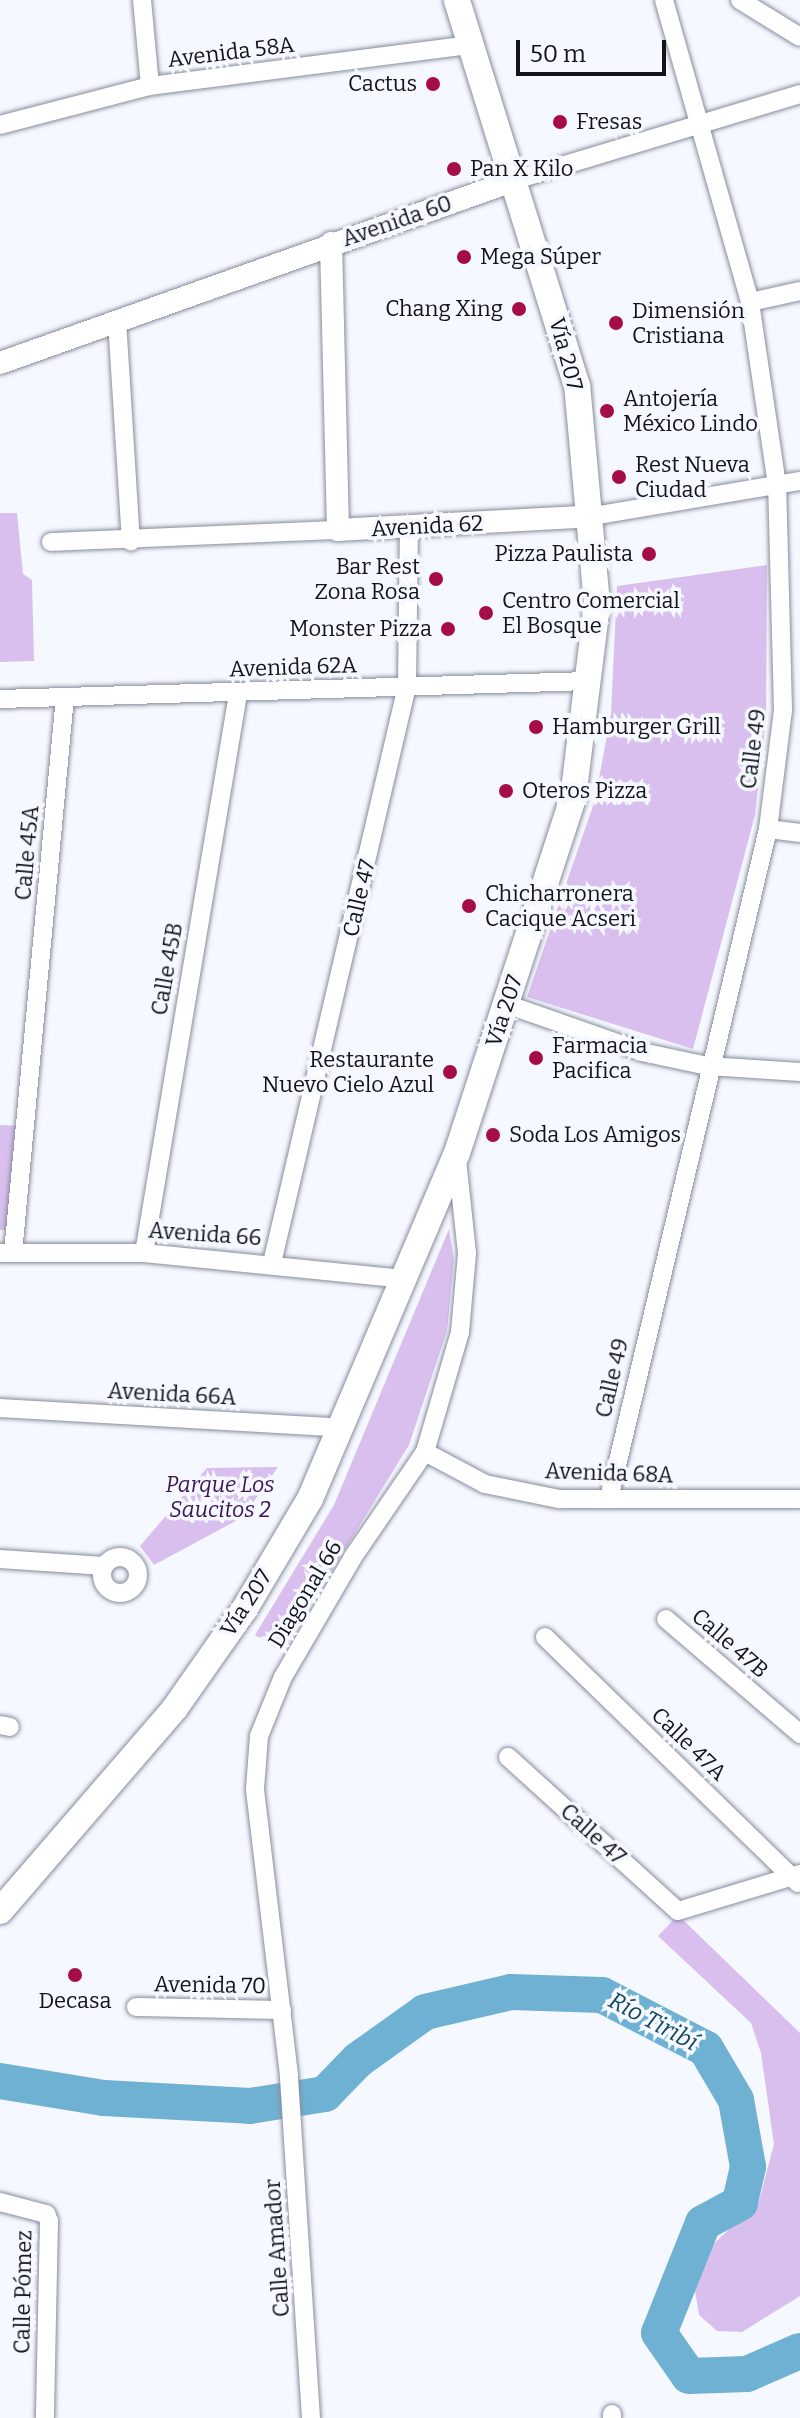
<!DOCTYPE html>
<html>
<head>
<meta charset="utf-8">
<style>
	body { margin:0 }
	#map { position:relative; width:800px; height:2418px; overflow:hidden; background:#f5f8ff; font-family:Bitter,serif }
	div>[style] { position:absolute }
	.green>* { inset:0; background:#d8bfee }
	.river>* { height:36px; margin:-18px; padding:0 18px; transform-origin:18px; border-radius:18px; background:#6fb1d2 }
	.roads { filter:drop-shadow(0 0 2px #878c9c) drop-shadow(0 0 2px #878c9c) }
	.minor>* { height:18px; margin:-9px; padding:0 9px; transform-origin:9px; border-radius:9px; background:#fff }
	.minor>.ring { margin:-9px; padding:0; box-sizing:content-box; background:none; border:18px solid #fff; border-radius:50% }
	.tertiary>* { height:22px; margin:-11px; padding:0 11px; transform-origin:11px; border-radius:11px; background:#fff }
	.secondary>* { height:26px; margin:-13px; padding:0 13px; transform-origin:13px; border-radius:13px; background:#fff }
	.dots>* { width:22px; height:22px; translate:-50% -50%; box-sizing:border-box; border:4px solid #f5f8ff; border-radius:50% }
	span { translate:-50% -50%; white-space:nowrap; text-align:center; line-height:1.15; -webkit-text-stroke:7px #f5f8ff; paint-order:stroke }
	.street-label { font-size:22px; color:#12141a }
	.poi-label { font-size:22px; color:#12141a }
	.right { translate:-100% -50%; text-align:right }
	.left { translate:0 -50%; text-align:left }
	.park-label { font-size:22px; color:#3c1555; font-style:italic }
	.water-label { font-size:24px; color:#134a61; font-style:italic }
	.scale { position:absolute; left:516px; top:40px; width:150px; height:36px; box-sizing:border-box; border:4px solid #12141a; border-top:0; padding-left:10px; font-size:24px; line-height:28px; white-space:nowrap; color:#12141a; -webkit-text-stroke:6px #f5f8ff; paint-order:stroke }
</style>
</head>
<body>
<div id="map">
	<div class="green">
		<div style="clip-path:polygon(0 513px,17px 513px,23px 574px,32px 580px,34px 661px,0 662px)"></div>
		<div style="clip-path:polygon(767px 565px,766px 719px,755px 815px,693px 1049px,527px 997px,595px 800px,611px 714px,617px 586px)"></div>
		<div style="clip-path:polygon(0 1125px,24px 1126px,16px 1230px,0 1230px)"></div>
		<div style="clip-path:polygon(449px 1229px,454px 1260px,447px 1331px,409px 1445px,282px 1652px,255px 1635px,334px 1505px)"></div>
		<div style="clip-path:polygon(278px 1467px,243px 1517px,154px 1565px,140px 1546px,207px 1468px)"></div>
		<div style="clip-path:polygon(678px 1915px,800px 2033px,800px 2296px,742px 2332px,717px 2331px,699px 2315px,695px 2290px,707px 2250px,759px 2201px,774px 2144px,761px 2053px,751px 2023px,658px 1936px)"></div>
	</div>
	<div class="river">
		<div style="left:0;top:2081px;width:105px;rotate:9.3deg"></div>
		<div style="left:104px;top:2098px;width:146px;rotate:3.1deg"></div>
		<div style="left:250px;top:2106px;width:76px;rotate:-9.1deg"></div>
		<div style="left:325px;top:2094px;width:47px;rotate:-45.9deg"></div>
		<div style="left:358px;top:2060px;width:82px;rotate:-35.6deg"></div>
		<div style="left:425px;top:2012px;width:88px;rotate:-13.1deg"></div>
		<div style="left:511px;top:1992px;width:91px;rotate:1.9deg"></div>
		<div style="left:602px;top:1995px;width:117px;rotate:27.4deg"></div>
		<div style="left:706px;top:2049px;width:59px;rotate:59.5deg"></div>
		<div style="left:736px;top:2100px;width:68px;rotate:79.8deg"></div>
		<div style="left:748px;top:2167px;width:37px;rotate:103deg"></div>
		<div style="left:740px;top:2203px;width:42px;rotate:151.6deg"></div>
		<div style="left:703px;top:2223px;width:118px;rotate:111.8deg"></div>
		<div style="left:659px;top:2333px;width:52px;rotate:55.1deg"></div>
		<div style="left:689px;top:2376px;width:58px;rotate:-2deg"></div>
		<div style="left:747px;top:2374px;width:58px;rotate:-23.5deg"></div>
	</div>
	<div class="roads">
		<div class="minor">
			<div style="left:142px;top:0;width:86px;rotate:84.7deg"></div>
			<div style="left:740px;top:0;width:70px;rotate:31.7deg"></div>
			<div style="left:0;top:125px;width:155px;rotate:-14.6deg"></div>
			<div style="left:150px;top:86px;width:324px;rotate:-7.3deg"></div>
			<div style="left:515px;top:180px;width:298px;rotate:-16.8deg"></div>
			<div style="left:750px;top:302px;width:51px;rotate:-12.4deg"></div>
			<div style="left:117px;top:320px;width:222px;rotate:86.4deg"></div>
			<div style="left:593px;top:516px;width:210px;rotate:-9.6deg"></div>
			<div style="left:51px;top:542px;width:287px;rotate:-2.4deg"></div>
			<div style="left:0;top:699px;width:588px;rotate:-1.75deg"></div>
			<div style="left:768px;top:829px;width:32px;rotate:7deg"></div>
			<div style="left:506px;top:1004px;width:144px;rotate:19.4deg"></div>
			<div style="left:642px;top:1052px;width:67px;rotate:12deg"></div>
			<div style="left:708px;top:1066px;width:92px;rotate:3.7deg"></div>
			<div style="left:0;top:1253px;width:144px"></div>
			<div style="left:144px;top:1253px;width:263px;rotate:5.7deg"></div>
			<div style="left:13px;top:1253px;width:558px;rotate:-84.66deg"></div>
			<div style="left:144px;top:1253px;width:567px;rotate:-80.45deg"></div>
			<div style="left:272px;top:1263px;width:593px;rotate:-76.83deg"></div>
			<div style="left:407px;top:686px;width:158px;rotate:-89.3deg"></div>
			<div style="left:0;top:1408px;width:343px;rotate:3.3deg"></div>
			<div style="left:425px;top:1452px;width:68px;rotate:28.1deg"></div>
			<div style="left:485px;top:1484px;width:76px;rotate:11.5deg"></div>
			<div style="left:559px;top:1499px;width:241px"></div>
			<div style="left:609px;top:1499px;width:689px;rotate:-76.65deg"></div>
			<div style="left:768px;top:829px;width:120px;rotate:-82.8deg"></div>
			<div style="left:783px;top:710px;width:225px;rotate:-91.5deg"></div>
			<div style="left:777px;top:485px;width:185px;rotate:-98.4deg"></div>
			<div style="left:750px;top:302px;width:314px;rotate:-105.9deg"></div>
			<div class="ring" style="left:102px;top:1557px;width:18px;height:18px"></div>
			<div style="left:0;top:1559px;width:104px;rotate:3.9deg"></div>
			<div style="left:666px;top:1619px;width:177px;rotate:40.6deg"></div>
			<div style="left:545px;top:1637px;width:353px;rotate:44.2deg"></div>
			<div style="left:0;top:1725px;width:10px;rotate:11deg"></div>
			<div style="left:508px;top:1757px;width:229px;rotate:42.2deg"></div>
			<div style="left:678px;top:1911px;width:127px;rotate:-16.9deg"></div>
			<div style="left:136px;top:2007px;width:146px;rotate:1.2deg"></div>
			<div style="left:0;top:2202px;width:48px;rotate:14.6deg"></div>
			<div style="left:46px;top:2214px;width:8px;rotate:67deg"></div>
			<div style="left:49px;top:2221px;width:197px;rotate:91.2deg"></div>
			<div style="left:311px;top:2418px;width:344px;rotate:-93.7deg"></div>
			<div style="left:289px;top:2075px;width:288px;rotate:-96.8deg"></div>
			<div style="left:255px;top:1789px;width:53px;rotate:-85.7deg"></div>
			<div style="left:259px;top:1736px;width:64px;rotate:-67.9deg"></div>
			<div style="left:283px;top:1677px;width:139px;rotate:-59.7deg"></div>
			<div style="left:353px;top:1557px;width:127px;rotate:-55.6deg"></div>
			<div style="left:425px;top:1452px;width:125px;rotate:-73.7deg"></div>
			<div style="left:460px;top:1332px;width:79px;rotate:-84.9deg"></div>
			<div style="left:467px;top:1253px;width:94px;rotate:-96.1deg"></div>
			<div style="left:612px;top:2418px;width:4px;rotate:-90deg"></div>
		</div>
		<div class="tertiary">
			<div style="left:331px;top:243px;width:287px;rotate:88.6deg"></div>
			<div style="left:338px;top:530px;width:255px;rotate:-3.1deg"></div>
			<div style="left:0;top:363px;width:547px;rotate:-19.56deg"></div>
		</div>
		<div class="secondary">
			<div style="left:0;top:1911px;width:268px;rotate:-49.2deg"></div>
			<div style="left:175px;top:1708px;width:120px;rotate:-54.9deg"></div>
			<div style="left:244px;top:1610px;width:129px;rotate:-59.3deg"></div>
			<div style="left:310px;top:1499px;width:376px;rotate:-67deg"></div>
			<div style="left:457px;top:1153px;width:373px;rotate:-71.9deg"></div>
			<div style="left:573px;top:798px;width:195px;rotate:-82.9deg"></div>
			<div style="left:597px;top:604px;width:219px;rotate:-95.2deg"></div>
			<div style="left:577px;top:386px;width:404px;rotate:-107.3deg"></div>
		</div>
	</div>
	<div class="dots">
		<div style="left:433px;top:84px;background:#a40d49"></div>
		<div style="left:560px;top:122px;background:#a40d49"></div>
		<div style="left:454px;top:169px;background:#a40d49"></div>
		<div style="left:464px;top:257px;background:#a40d49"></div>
		<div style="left:519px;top:309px;background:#a40d49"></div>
		<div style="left:616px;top:323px;background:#a40d49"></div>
		<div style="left:607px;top:411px;background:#a40d49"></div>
		<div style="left:619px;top:477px;background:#a40d49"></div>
		<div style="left:649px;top:554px;background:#a40d49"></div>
		<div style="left:436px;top:579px;background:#a40d49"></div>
		<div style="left:486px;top:613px;background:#a40d49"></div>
		<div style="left:448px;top:629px;background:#a40d49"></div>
		<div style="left:536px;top:727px;background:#a40d49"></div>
		<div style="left:506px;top:791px;background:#a40d49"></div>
		<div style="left:469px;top:906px;background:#a40d49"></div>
		<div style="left:536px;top:1058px;background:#a40d49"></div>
		<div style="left:450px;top:1072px;background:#a40d49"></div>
		<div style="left:493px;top:1135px;background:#a40d49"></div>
		<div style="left:75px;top:1975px;background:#a40d49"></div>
	</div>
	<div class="street-label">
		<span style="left:231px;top:52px;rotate:-7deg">Avenida 58A</span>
		<span style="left:397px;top:221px;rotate:-19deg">Avenida 60</span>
		<span style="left:566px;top:354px;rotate:75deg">Vía 207</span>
		<span style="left:427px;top:526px;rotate:-3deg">Avenida 62</span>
		<span style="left:293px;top:667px;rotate:-2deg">Avenida 62A</span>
		<span style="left:753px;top:749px;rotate:-83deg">Calle 49</span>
		<span style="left:27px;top:853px;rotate:-85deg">Calle 45A</span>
		<span style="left:359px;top:898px;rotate:-77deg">Calle 47</span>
		<span style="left:167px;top:969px;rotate:-80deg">Calle 45B</span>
		<span style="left:504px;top:1011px;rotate:-72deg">Vía 207</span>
		<span style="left:205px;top:1234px;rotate:4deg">Avenida 66</span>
		<span style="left:612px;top:1378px;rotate:-77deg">Calle 49</span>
		<span style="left:172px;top:1394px;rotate:3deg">Avenida 66A</span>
		<span style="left:609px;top:1473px;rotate:2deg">Avenida 68A</span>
		<span style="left:305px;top:1594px;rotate:-59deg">Diagonal 66</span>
		<span style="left:246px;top:1603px;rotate:-57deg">Vía 207</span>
		<span style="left:730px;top:1643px;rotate:41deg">Calle 47B</span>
		<span style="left:689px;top:1744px;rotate:44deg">Calle 47A</span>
		<span style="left:593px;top:1834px;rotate:42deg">Calle 47</span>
		<span style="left:210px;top:1985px;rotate:1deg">Avenida 70</span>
		<span style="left:277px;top:2248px;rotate:-94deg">Calle Amador</span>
		<span style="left:23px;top:2292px;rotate:-89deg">Calle Pómez</span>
	</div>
	<div class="poi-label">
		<span class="right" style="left:417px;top:84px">Cactus</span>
		<span class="left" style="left:576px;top:122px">Fresas</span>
		<span class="left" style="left:470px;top:169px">Pan X Kilo</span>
		<span class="left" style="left:480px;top:257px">Mega Súper</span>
		<span class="right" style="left:503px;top:309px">Chang Xing</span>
		<span class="left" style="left:632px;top:323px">Dimensión<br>Cristiana</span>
		<span class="left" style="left:623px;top:411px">Antojería<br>México Lindo</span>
		<span class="left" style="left:635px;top:477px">Rest Nueva<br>Ciudad</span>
		<span class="right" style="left:633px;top:554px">Pizza Paulista</span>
		<span class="right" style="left:420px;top:579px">Bar Rest<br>Zona Rosa</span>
		<span class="left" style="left:502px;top:613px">Centro Comercial<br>El Bosque</span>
		<span class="right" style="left:432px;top:629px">Monster Pizza</span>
		<span class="left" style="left:552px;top:727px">Hamburger Grill</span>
		<span class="left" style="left:522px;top:791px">Oteros Pizza</span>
		<span class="left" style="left:485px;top:906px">Chicharronera<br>Cacique Acseri</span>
		<span class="left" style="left:552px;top:1058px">Farmacia<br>Pacifica</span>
		<span class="right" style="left:434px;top:1072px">Restaurante<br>Nuevo Cielo Azul</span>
		<span class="left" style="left:509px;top:1135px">Soda Los Amigos</span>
		<span style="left:75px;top:2001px">Decasa</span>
	</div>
	<div class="park-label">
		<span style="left:220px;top:1497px">Parque Los<br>Saucitos 2</span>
	</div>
	<div class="water-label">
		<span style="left:653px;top:2022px;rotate:28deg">Río Tiribí</span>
	</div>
	<div class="scale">50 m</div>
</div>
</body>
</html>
